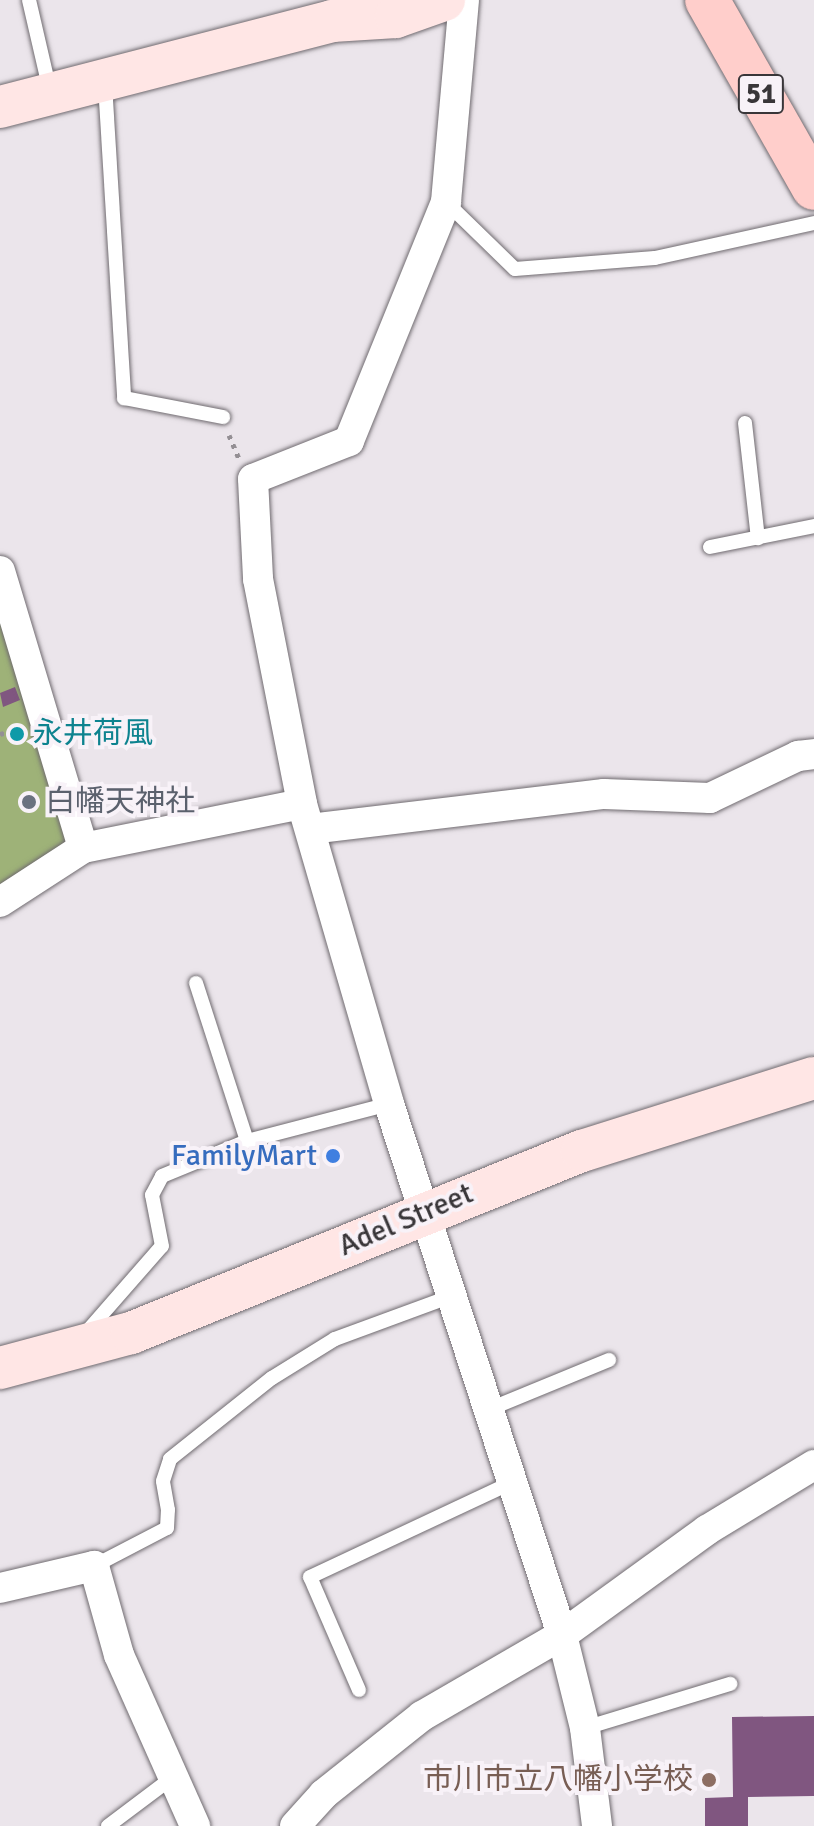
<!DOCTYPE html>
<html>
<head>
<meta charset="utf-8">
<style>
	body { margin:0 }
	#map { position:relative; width:814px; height:1826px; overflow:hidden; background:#ebe5eb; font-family:Signika,"Noto Sans JP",sans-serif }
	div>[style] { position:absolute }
	.forest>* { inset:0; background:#9eb278 }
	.building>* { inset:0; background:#805680 }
	.path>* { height:5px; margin-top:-2.5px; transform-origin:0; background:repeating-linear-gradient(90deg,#948f94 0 4px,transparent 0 10px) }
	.roads { filter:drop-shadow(0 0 2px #706b70) drop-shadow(0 0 2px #706b70) }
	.lane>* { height:14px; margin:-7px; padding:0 7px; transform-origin:7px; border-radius:7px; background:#fff }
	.street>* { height:30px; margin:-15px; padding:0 15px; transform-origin:15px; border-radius:15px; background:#fff }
	.secondary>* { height:42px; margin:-21px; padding:0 21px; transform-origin:21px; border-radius:21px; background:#ffe6e5 }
	.primary>* { height:44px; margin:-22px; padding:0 22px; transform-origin:22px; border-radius:22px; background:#ffcecb }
	.dots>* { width:22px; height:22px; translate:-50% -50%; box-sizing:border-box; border:4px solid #f8f2f8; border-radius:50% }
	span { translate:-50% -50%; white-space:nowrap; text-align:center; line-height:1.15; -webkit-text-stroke:8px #f8f2f8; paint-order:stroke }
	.shield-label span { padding:2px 6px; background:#f8f2f8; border:2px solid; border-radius:6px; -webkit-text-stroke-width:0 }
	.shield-label { font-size:28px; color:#393639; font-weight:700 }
	.culture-label { font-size:30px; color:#0d838f }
	.left { translate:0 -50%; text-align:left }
	.worship-label { font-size:30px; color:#5b616d }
	.shop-label { font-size:30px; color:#366cbe }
	.right { translate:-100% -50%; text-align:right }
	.street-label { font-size:30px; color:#393639 }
	.education-label { font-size:30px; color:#785e54 }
</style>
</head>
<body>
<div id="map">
	<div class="forest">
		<div style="clip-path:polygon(16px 620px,83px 848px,0 902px,0 624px)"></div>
	</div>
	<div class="building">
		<div style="clip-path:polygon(15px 687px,20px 700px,3px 707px,0 693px)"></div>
		<div style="clip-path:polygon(814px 1716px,814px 1796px,748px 1797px,748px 1826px,705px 1826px,705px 1798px,733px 1797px,732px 1717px)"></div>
	</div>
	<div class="path">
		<div style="left:229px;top:435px;width:26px;rotate:67deg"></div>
		<div style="left:0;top:734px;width:22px;rotate:-16deg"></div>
	</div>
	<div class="roads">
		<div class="lane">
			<div style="left:29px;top:0;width:93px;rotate:77deg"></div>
			<div style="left:105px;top:84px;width:315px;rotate:86.5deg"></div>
			<div style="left:124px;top:398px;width:101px;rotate:10.9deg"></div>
			<div style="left:446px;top:202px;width:96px;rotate:44.2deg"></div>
			<div style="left:515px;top:269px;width:140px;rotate:-4.5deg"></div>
			<div style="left:655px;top:258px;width:163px;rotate:-12.4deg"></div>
			<div style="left:745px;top:423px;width:116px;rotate:83.6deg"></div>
			<div style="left:710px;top:547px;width:106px;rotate:-11.4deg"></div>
			<div style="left:196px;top:983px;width:166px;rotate:72.1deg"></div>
			<div style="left:84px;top:1335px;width:118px;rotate:-48.8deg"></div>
			<div style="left:162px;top:1246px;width:52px;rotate:-101.1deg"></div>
			<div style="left:152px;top:1195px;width:21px;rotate:-62deg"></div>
			<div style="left:162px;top:1176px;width:92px;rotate:-22.4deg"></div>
			<div style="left:247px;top:1141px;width:147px;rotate:-14.6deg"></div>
			<div style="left:487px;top:1410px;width:132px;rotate:-22.3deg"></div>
			<div style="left:94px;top:1566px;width:82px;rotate:-27.5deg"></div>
			<div style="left:167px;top:1528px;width:18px;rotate:-87deg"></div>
			<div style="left:168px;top:1510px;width:29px;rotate:-100deg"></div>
			<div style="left:163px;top:1481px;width:23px;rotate:-72deg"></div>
			<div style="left:170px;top:1459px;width:130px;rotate:-38.5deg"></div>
			<div style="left:272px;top:1378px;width:74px;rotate:-31.8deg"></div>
			<div style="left:335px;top:1339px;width:121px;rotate:-20.2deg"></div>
			<div style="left:359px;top:1690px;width:123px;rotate:-113.4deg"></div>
			<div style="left:310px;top:1577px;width:222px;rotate:-25.1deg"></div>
			<div style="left:585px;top:1728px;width:152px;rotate:-16.9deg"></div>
			<div style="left:108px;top:1826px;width:80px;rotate:-36.9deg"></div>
		</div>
		<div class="street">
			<div style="left:464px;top:0;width:203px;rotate:95.1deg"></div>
			<div style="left:446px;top:202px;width:258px;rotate:112.1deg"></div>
			<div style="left:349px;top:441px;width:103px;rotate:158.4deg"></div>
			<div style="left:253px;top:479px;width:100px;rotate:87.1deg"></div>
			<div style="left:258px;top:579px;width:229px;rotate:78.9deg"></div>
			<div style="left:302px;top:804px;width:312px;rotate:73.8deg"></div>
			<div style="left:389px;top:1104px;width:558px;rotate:71.95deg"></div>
			<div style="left:562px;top:1635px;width:96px;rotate:76.1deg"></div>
			<div style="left:585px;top:1728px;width:99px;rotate:83deg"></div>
			<div style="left:0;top:571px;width:289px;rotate:73.3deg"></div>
			<div style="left:310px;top:829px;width:296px;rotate:-6.8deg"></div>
			<div style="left:604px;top:794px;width:106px;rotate:2.2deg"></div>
			<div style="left:710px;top:798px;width:98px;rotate:-25.5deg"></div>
			<div style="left:798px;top:756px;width:16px;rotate:-7deg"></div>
			<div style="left:0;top:902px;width:99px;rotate:-33deg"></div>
			<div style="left:83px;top:848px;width:223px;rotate:-11.4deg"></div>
			<div style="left:0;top:1588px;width:97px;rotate:-13.2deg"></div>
			<div style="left:94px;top:1566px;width:92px;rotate:74.3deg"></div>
			<div style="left:119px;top:1655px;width:187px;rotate:66deg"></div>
			<div style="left:295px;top:1826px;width:43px;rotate:-47.8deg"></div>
			<div style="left:324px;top:1794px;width:125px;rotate:-38.5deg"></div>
			<div style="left:422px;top:1716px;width:162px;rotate:-30.1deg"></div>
			<div style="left:562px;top:1635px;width:179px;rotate:-35.9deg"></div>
			<div style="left:707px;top:1530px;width:125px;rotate:-31.3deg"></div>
		</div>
		<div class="secondary">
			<div style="left:0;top:107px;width:343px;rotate:-14.5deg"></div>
			<div style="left:332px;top:21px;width:64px;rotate:-3.6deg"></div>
			<div style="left:396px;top:17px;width:51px;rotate:-19.5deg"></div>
			<div style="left:0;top:1368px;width:136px;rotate:-15deg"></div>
			<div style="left:131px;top:1333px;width:486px;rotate:-22deg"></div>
			<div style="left:582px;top:1151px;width:243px;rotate:-17.5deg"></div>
		</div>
		<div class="primary">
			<div style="left:707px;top:0;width:216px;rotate:60.4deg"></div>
		</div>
	</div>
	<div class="dots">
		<div style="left:17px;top:734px;background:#0f9aa8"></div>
		<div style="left:29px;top:802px;background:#6b7280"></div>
		<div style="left:333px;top:1156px;background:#3f7fe0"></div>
		<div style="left:709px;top:1780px;background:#8d6e63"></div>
	</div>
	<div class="shield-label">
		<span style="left:761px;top:94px">51</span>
	</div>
	<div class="culture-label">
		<span class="left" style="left:33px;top:734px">永井荷風</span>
	</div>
	<div class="worship-label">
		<span class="left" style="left:45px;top:802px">白幡天神社</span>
	</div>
	<div class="shop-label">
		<span class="right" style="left:317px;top:1156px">FamilyMart</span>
	</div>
	<div class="street-label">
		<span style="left:406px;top:1220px;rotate:-23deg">Adel Street</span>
	</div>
	<div class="education-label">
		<span class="right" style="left:693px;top:1780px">市川市立八幡小学校</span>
	</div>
</div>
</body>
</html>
